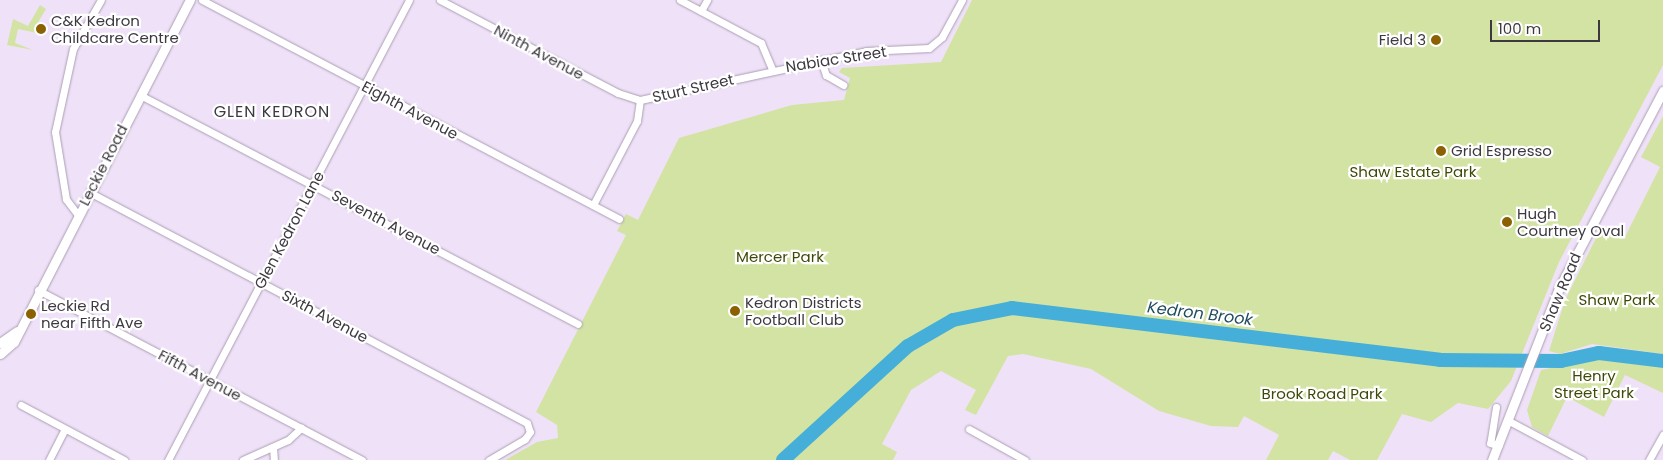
<!DOCTYPE html>
<html>
<head>
<meta charset="utf-8">
<style>
	body { margin:0 }
	#map { position:relative; width:1663px; height:460px; overflow:hidden; background:#efe2f8; font-family:Poppins,sans-serif }
	div>[style] { position:absolute }
	.green>* { inset:0; background:#d3e3a3 }
	.river>* { height:14px; margin:-7px; padding:0 7px; transform-origin:7px; border-radius:7px; background:#45afd9 }
	.roads { filter:drop-shadow(0 0 1px #ab9eb3) drop-shadow(0 0 1px #ab9eb3) }
	.minor>* { height:7px; margin:-3.5px; padding:0 3.5px; transform-origin:3.5px; border-radius:3.5px; background:#fff }
	.tertiary>* { height:9px; margin:-4.5px; padding:0 4.5px; transform-origin:4.5px; border-radius:4.5px; background:#fff }
	.dots>* { width:14px; height:14px; translate:-50% -50%; box-sizing:border-box; border:2px solid #fff; border-radius:50% }
	span { translate:-50% -50%; white-space:nowrap; text-align:center; line-height:1.15; -webkit-text-stroke:4.5px #fff; paint-order:stroke }
	.poi-label { font-size:15px; color:#3e3941 }
	.left { translate:0 -50%; text-align:left }
	.right { translate:-100% -50%; text-align:right }
	.street-label { font-size:15px; color:#3e3941 }
	.park-label { font-size:15px; color:#3e4907 }
	.neighbourhood-label { font-size:16px; color:#3e3941; letter-spacing:1px }
	.water-label { font-size:16px; color:#1f4c5e; font-style:italic }
	.scale { position:absolute; left:1490px; top:20px; width:110px; height:22px; box-sizing:border-box; border:2px solid #3e3941; border-top:0; padding-left:6px; font-size:15px; line-height:18px; white-space:nowrap; color:#3e3941; -webkit-text-stroke:4px #fff; paint-order:stroke }
</style>
</head>
<body>
<div id="map">
	<div class="green">
		<div style="clip-path:polygon(972px 0,1663px 0,1663px 65px,1559px 262px,1511px 381px,1488px 409px,1458px 403px,1431px 422px,1402px 414px,1377px 460px,1350px 460px,1333px 451px,1328px 460px,1266px 460px,1279px 435px,1244px 416px,1238px 427px,1211px 426px,1159px 411px,1091px 369px,1023px 354px,1008px 356px,976px 415px,965px 410px,976px 390px,941px 371px,911px 390px,882px 444px,897px 452px,893px 460px,505px 460px,537px 442px,558px 438px,557px 425px,536px 412px,626px 235px,617px 231px,626px 214px,638px 220px,679px 138px,792px 105px,844px 100px,850px 78px,839px 72px,842px 68px,941px 62px)"></div>
		<div style="clip-path:polygon(40px 5px,46px 9px,37px 24px,43px 28px,42px 34px,18px 29px,15px 43px,33px 50px,7px 45px,13px 19px,28px 26px)"></div>
		<div style="clip-path:polygon(1663px 116px,1663px 354px,1592px 344px,1560px 354px,1549px 351px,1565px 300px,1598px 234px,1624px 239px,1660px 167px,1641px 157px)"></div>
		<div style="clip-path:polygon(1600px 358px,1663px 367px,1663px 393px,1625px 375px,1604px 417px,1567px 397px,1548px 436px,1532px 427px,1527px 410px,1541px 370px)"></div>
	</div>
	<div class="river">
		<div style="left:783px;top:460px;width:169px;rotate:-42.4deg"></div>
		<div style="left:908px;top:346px;width:52px;rotate:-30deg"></div>
		<div style="left:953px;top:320px;width:60px;rotate:-11.5deg"></div>
		<div style="left:1012px;top:308px;width:431px;rotate:6.9deg"></div>
		<div style="left:1440px;top:360px;width:121px;rotate:0.5deg"></div>
		<div style="left:1561px;top:361px;width:39px;rotate:-12deg"></div>
		<div style="left:1599px;top:353px;width:64px;rotate:7.1deg"></div>
	</div>
	<div class="roads">
		<div class="minor">
			<div style="left:202px;top:0;width:471px;rotate:27.7deg"></div>
			<div style="left:440px;top:0;width:201px;rotate:27.6deg"></div>
			<div style="left:618px;top:93px;width:23px;rotate:18deg"></div>
			<div style="left:640px;top:100px;width:231px;rotate:-12.2deg"></div>
			<div style="left:866px;top:51px;width:63px;rotate:-2.7deg"></div>
			<div style="left:929px;top:48px;width:17px;rotate:-40deg"></div>
			<div style="left:942px;top:37px;width:42px;rotate:-61.6deg"></div>
			<div style="left:680px;top:0;width:92px;rotate:28deg"></div>
			<div style="left:761px;top:43px;width:28px;rotate:67deg"></div>
			<div style="left:701px;top:11px;width:13px;rotate:-61deg"></div>
			<div style="left:821px;top:60px;width:16px;rotate:72deg"></div>
			<div style="left:826px;top:75px;width:20px;rotate:30deg"></div>
			<div style="left:140px;top:95px;width:494px;rotate:27.6deg"></div>
			<div style="left:89px;top:192px;width:495px;rotate:27.8deg"></div>
			<div style="left:527px;top:423px;width:9px;rotate:72deg"></div>
			<div style="left:530px;top:432px;width:9px;rotate:126deg"></div>
			<div style="left:525px;top:439px;width:42px;rotate:149.7deg"></div>
			<div style="left:593px;top:205px;width:95px;rotate:-62.4deg"></div>
			<div style="left:637px;top:121px;width:21px;rotate:-82deg"></div>
			<div style="left:78px;top:215px;width:20px;rotate:-127deg"></div>
			<div style="left:66px;top:199px;width:68px;rotate:-99.3deg"></div>
			<div style="left:55px;top:132px;width:85px;rotate:-77.8deg"></div>
			<div style="left:73px;top:49px;width:56px;rotate:-60.3deg"></div>
			<div style="left:38px;top:290px;width:366px;rotate:27.7deg"></div>
			<div style="left:21px;top:405px;width:117px;rotate:28.1deg"></div>
			<div style="left:1496px;top:407px;width:36px;rotate:99deg"></div>
			<div style="left:1490px;top:443px;width:9px;rotate:18deg"></div>
			<div style="left:1509px;top:421px;width:83px;rotate:28.1deg"></div>
			<div style="left:969px;top:429px;width:64px;rotate:29deg"></div>
			<div style="left:273px;top:447px;width:13px;rotate:86deg"></div>
			<div style="left:49px;top:460px;width:35px;rotate:-63deg"></div>
			<div style="left:168px;top:460px;width:519px;rotate:-62.35deg"></div>
			<div style="left:243px;top:460px;width:49px;rotate:-24deg"></div>
			<div style="left:288px;top:440px;width:18px;rotate:-43deg"></div>
			<div style="left:1649px;top:460px;width:29px;rotate:-61deg"></div>
		</div>
		<div class="tertiary">
			<div style="left:0;top:343px;width:21px;rotate:-35deg"></div>
			<div style="left:0;top:354px;width:18px;rotate:-41deg"></div>
			<div style="left:14px;top:342px;width:385px;rotate:-62.8deg"></div>
			<div style="left:1492px;top:460px;width:185px;rotate:-68.7deg"></div>
			<div style="left:1559px;top:288px;width:223px;rotate:-62.2deg"></div>
		</div>
	</div>
	<div class="dots">
		<div style="left:41px;top:29px;background:#8b6102"></div>
		<div style="left:1436px;top:40px;background:#8b6102"></div>
		<div style="left:1441px;top:151px;background:#8b6102"></div>
		<div style="left:1507px;top:222px;background:#8b6102"></div>
		<div style="left:735px;top:311px;background:#8b6102"></div>
		<div style="left:31px;top:314px;background:#8b6102"></div>
	</div>
	<div class="poi-label">
		<span class="left" style="left:51px;top:29px">C&amp;K Kedron<br>Childcare Centre</span>
		<span class="right" style="left:1426px;top:40px">Field 3</span>
		<span class="left" style="left:1451px;top:151px">Grid Espresso</span>
		<span class="left" style="left:1517px;top:222px">Hugh<br>Courtney Oval</span>
		<span class="left" style="left:745px;top:311px">Kedron Districts<br>Football Club</span>
		<span class="left" style="left:41px;top:314px">Leckie Rd<br>near Fifth Ave</span>
	</div>
	<div class="street-label">
		<span style="left:539px;top:52px;rotate:28deg">Ninth Avenue</span>
		<span style="left:836px;top:59px;rotate:-9deg">Nabiac Street</span>
		<span style="left:693px;top:88px;rotate:-13deg">Sturt Street</span>
		<span style="left:410px;top:110px;rotate:28deg">Eighth Avenue</span>
		<span style="left:103px;top:165px;rotate:-63deg">Leckie Road</span>
		<span style="left:386px;top:222px;rotate:28deg">Seventh Avenue</span>
		<span style="left:289px;top:230px;rotate:-62deg">Glen Kedron Lane</span>
		<span style="left:1560px;top:292px;rotate:-67deg">Shaw Road</span>
		<span style="left:325px;top:316px;rotate:28deg">Sixth Avenue</span>
		<span style="left:200px;top:375px;rotate:28deg">Fifth Avenue</span>
	</div>
	<div class="park-label">
		<span style="left:1413px;top:172px">Shaw Estate Park</span>
		<span style="left:780px;top:257px">Mercer Park</span>
		<span style="left:1617px;top:300px">Shaw Park</span>
		<span style="left:1594px;top:384px">Henry<br>Street Park</span>
		<span style="left:1322px;top:394px">Brook Road Park</span>
	</div>
	<div class="neighbourhood-label">
		<span style="left:272px;top:112px">GLEN KEDRON</span>
	</div>
	<div class="water-label">
		<span style="left:1200px;top:314px;rotate:7deg">Kedron Brook</span>
	</div>
	<div class="scale">100 m</div>
</div>
</body>
</html>
